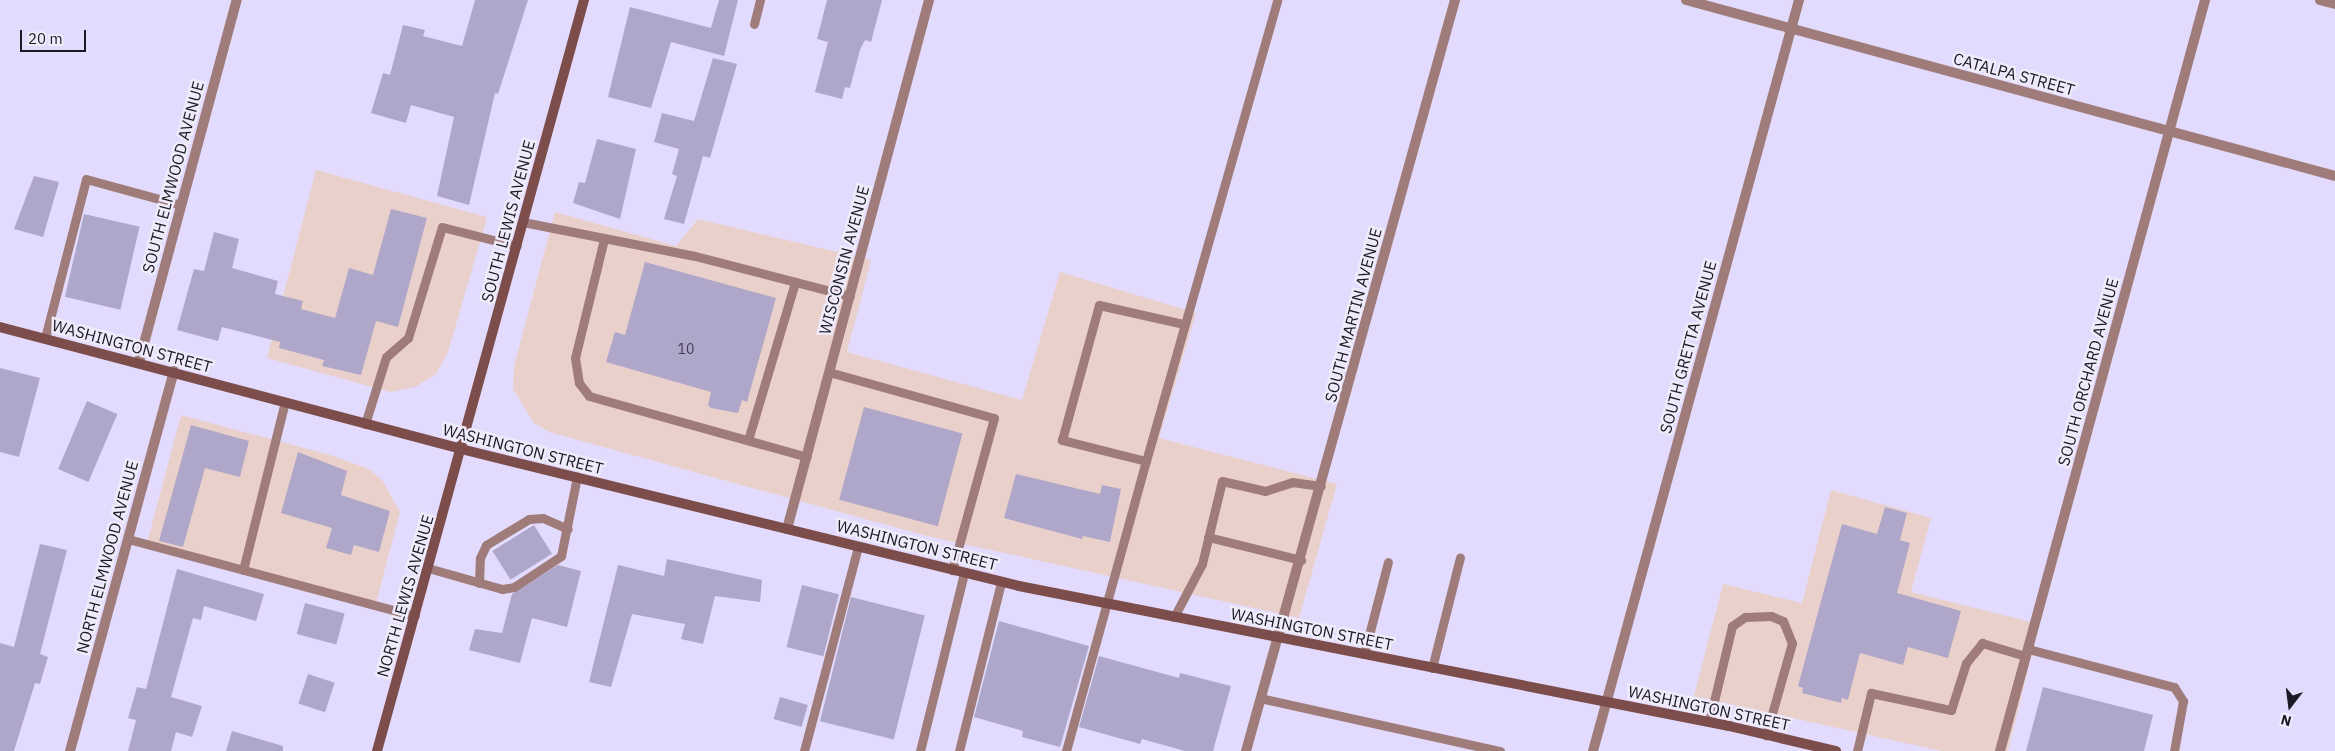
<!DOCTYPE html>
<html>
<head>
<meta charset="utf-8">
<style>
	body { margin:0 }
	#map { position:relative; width:2335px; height:751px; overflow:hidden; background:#e3dbfe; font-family:"IBM Plex Sans",sans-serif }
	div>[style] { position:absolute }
	.commercial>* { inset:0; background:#ead0ca }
	.building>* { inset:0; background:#afa7c9; transform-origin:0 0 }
	.lane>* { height:9px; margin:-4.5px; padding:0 4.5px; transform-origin:4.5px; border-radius:4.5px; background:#9f7c7a }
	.street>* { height:10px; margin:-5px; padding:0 5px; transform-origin:5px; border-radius:5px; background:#9f7c7a }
	.secondary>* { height:10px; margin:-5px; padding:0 5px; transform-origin:5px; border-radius:5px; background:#7c4d4a }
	span { translate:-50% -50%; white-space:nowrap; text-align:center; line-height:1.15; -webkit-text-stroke:5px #efebfa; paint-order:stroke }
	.number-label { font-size:14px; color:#413c4e }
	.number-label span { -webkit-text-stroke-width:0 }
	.street-label { font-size:16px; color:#1c1925 }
	.north { position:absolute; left:2265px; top:681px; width:50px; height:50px; -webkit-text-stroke:4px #efebfa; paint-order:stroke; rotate:195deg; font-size:14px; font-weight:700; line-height:20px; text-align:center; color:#1c1925 }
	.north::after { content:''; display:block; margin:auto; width:18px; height:22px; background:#1c1925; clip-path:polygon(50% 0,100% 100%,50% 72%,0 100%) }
	.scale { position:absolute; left:20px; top:30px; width:66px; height:22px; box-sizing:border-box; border:2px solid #1c1925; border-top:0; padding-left:6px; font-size:15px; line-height:18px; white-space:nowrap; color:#1c1925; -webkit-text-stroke:4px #efebfa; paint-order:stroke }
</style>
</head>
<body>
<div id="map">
	<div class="commercial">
		<div style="clip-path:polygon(316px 170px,487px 217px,448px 352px,436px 374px,415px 387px,390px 392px,267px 358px)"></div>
		<div style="clip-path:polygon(555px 212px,676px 246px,698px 219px,871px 260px,847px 352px,1022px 400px,1060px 272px,1196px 313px,1159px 438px,1337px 484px,1299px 618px,927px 536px,549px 432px,534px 423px,513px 389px,514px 366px)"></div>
		<div style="clip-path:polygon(181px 415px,330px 455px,369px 469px,382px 480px,400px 512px,376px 603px,147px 543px)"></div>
		<div style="clip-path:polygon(1831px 490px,1931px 518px,1911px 592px,2039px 624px,2008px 751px,1941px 751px,1694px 696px,1723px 584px,1802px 603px)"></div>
	</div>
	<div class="building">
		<div style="clip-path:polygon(475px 0,528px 0,498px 94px,495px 93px,469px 205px,437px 196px,454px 117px,411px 105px,406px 123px,371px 113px,383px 73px,390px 75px,403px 25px,425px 30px,423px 36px,462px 46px)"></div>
		<div style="clip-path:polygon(719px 0,738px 0,724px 56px,671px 42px,651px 108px,608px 97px,630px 7px,711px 28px)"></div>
		<div style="clip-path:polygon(827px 0,882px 0,871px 42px,865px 40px,860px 50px,850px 88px,845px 87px,842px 99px,815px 92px,828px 42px,817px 39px)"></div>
		<div style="clip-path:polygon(713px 58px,737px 64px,710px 158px,703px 156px,684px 224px,664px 219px,677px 176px,672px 174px,679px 149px,654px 142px,662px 113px,694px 121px)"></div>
		<div style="clip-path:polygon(597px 139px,636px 149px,620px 219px,573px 203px,579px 182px,585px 183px)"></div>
		<div style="clip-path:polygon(34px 176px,59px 182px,43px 237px,14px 229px)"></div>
		<div style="clip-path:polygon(391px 209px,427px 218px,398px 327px,376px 321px,361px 375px,322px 366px,324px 360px,279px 348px,280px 342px,222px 327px,218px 341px,177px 330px,194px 269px,204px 271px,214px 232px,239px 239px,232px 268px,278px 281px,275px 294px,303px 301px,301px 309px,335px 318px,349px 268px,373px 275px)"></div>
		<div style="left:84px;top:214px;width:57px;height:85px;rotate:13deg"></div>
		<div style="clip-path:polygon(645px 262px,776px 298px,747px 402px,742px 400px,738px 413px,711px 408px,708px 405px,711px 392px,606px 362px,615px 332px,625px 335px)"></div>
		<div style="clip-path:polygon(0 368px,40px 378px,19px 457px,0 452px)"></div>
		<div style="left:87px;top:401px;width:33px;height:74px;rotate:23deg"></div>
		<div style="left:864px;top:407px;width:102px;height:96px;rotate:15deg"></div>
		<div style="clip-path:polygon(191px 425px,249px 441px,240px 477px,205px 468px,183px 547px,159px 541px)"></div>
		<div style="clip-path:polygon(298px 452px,347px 471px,341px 495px,390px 511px,379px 552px,354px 545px,351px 555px,326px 548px,332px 528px,281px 513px)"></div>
		<div style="clip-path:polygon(1016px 474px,1100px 494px,1102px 485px,1121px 489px,1110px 542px,1083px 536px,1082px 539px,1004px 518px)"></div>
		<div style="clip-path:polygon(1885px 507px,1907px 513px,1900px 540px,1910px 543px,1897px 593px,1961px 611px,1948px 658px,1908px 647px,1903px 665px,1860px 653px,1848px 700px,1842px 698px,1841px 703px,1802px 693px,1803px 688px,1798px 686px,1842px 524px,1877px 534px)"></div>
		<div style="left:534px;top:525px;width:34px;height:49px;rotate:58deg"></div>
		<div style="clip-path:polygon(40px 544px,67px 550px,40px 654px,48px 657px,40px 684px,35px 683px,14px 751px,0 751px,0 643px,14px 647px)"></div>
		<div style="clip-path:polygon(667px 559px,762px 580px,760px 602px,715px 596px,703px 644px,681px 639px,685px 624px,632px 614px,611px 687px,589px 682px,618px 565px,664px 576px)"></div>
		<div style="clip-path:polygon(558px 565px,581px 571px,567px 627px,532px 618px,520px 663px,469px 650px,475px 629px,502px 633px,512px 594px)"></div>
		<div style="clip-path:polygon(177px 569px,264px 594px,256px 621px,204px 606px,201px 620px,193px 618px,171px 697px,202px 706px,192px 737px,176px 732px,171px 751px,128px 751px,136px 720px,128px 718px,137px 687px,146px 689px)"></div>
		<div style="left:802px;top:585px;width:38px;height:64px;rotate:14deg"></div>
		<div style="left:851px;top:597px;width:76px;height:128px;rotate:14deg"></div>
		<div style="left:305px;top:603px;width:41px;height:32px;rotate:15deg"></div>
		<div style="clip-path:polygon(999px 621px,1089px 646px,1060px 747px,1022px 737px,1023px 731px,974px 717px)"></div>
		<div style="clip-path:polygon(1099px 656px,1179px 678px,1180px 673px,1231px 686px,1213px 751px,1185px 751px,1142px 739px,1140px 744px,1079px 727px)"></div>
		<div style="left:308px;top:674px;width:28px;height:31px;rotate:18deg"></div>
		<div style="clip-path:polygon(2043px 687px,2153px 715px,2144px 751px,2026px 751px)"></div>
		<div style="left:780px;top:697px;width:29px;height:23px;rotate:16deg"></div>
		<div style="clip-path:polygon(232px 731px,283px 746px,283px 751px,226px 751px)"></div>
	</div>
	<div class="lane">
		<div style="left:2319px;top:0;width:16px;rotate:14deg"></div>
		<div style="left:754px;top:24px;width:25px;rotate:-76deg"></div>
		<div style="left:523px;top:222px;width:175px;rotate:11.2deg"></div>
		<div style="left:695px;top:256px;width:160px;rotate:14.5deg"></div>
		<div style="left:604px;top:239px;width:122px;rotate:103.7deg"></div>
		<div style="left:575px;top:358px;width:25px;rotate:81deg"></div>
		<div style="left:579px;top:383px;width:16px;rotate:52deg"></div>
		<div style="left:589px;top:396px;width:226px;rotate:15.6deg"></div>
		<div style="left:45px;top:338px;width:164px;rotate:-75.5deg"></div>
		<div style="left:86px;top:179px;width:98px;rotate:15.3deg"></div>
		<div style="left:829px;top:372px;width:171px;rotate:15.6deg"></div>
		<div style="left:994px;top:418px;width:158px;rotate:105.4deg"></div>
		<div style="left:365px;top:424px;width:70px;rotate:-72.6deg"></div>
		<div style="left:386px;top:357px;width:29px;rotate:-41deg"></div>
		<div style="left:408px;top:338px;width:116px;rotate:-73deg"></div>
		<div style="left:442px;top:227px;width:77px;rotate:14.2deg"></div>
		<div style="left:748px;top:440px;width:165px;rotate:-73.4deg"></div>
		<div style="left:1146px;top:461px;width:479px;rotate:-74.1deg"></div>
		<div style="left:1208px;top:537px;width:96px;rotate:13.9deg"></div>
		<div style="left:128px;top:539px;width:297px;rotate:15deg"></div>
		<div style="left:428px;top:568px;width:77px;rotate:15.8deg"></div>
		<div style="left:502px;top:589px;width:12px;rotate:-9deg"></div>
		<div style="left:514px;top:587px;width:56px;rotate:-33.4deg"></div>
		<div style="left:561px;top:556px;width:81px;rotate:-78.6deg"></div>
		<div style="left:243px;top:570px;width:173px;rotate:-76deg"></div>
		<div style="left:479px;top:583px;width:25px;rotate:-88deg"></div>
		<div style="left:480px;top:558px;width:14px;rotate:-65deg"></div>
		<div style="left:486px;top:545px;width:50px;rotate:-31.2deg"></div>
		<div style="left:529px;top:519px;width:14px;rotate:-4deg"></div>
		<div style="left:543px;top:518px;width:27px;rotate:24deg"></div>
		<div style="left:1174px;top:617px;width:60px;rotate:-62.2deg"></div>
		<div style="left:1202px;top:564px;width:85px;rotate:-76.5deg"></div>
		<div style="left:1222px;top:481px;width:44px;rotate:13.1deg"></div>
		<div style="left:1265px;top:491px;width:28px;rotate:-18deg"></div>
		<div style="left:1292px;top:482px;width:29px;rotate:8deg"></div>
		<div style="left:2028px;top:649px;width:151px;rotate:14.6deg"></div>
		<div style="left:2174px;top:687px;width:17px;rotate:57deg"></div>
		<div style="left:2183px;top:701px;width:51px;rotate:100.2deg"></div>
		<div style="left:1364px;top:654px;width:95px;rotate:-75.4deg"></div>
		<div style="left:1432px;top:668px;width:114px;rotate:-75.8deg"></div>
		<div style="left:1260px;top:698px;width:246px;rotate:12.5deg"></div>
		<div style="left:1709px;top:722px;width:99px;rotate:-76.5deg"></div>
		<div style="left:1732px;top:626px;width:16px;rotate:-35deg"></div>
		<div style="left:1745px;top:617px;width:26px;rotate:-2deg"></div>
		<div style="left:1771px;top:616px;width:13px;rotate:23deg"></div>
		<div style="left:1783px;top:621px;width:24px;rotate:68deg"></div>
		<div style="left:1792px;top:643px;width:96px;rotate:105.8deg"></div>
		<div style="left:804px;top:751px;width:212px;rotate:-75.2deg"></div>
		<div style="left:920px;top:751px;width:183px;rotate:-76.1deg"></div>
		<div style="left:959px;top:751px;width:174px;rotate:-76deg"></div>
		<div style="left:1066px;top:751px;width:301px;rotate:-74.6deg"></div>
		<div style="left:1146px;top:461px;width:87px;rotate:-166deg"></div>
		<div style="left:1062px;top:440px;width:140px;rotate:-74.7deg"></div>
		<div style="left:1099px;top:305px;width:86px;rotate:12.7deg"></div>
		<div style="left:1857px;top:751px;width:60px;rotate:-76.4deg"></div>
		<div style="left:1871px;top:693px;width:82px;rotate:12deg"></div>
		<div style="left:1951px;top:710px;width:49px;rotate:-72.3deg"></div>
		<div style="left:1966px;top:663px;width:26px;rotate:-51deg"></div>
		<div style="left:1982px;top:643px;width:45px;rotate:16.8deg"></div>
	</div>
	<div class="street">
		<div style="left:1686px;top:0;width:672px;rotate:15.17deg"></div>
		<div style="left:139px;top:362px;width:375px;rotate:-74.9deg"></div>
		<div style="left:787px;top:529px;width:548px;rotate:-74.97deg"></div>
		<div style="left:70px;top:751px;width:394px;rotate:-74.7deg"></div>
		<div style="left:1246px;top:751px;width:780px;rotate:-74.45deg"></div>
		<div style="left:1593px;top:751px;width:779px;rotate:-74.66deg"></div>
		<div style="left:2000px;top:751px;width:778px;rotate:-74.73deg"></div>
	</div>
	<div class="secondary">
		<div style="left:0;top:327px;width:477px;rotate:14.8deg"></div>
		<div style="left:461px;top:449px;width:575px;rotate:13.79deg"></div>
		<div style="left:1019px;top:586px;width:724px;rotate:11.15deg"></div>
		<div style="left:1729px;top:726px;width:110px;rotate:13.2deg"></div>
		<div style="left:377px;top:751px;width:779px;rotate:-74.59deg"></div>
	</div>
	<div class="number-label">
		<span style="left:686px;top:349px">10</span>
	</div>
	<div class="street-label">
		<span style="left:2014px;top:74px;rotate:15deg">CATALPA STREET</span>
		<span style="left:173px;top:177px;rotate:-75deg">SOUTH ELMWOOD AVENUE</span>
		<span style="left:508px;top:221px;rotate:-75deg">SOUTH LEWIS AVENUE</span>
		<span style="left:844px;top:260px;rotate:-75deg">WISCONSIN AVENUE</span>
		<span style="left:1353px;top:315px;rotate:-75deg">SOUTH MARTIN AVENUE</span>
		<span style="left:132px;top:346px;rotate:15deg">WASHINGTON STREET</span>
		<span style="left:1688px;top:347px;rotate:-75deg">SOUTH GRETTA AVENUE</span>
		<span style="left:2088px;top:372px;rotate:-75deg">SOUTH ORCHARD AVENUE</span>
		<span style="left:523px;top:449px;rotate:14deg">WASHINGTON STREET</span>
		<span style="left:917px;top:545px;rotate:14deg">WASHINGTON STREET</span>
		<span style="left:107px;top:557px;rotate:-75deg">NORTH ELMWOOD AVENUE</span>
		<span style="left:405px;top:596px;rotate:-74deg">NORTH LEWIS AVENUE</span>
		<span style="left:1312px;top:629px;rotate:11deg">WASHINGTON STREET</span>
		<span style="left:1709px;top:708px;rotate:12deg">WASHINGTON STREET</span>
	</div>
	<div class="north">N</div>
	<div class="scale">20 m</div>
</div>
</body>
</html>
